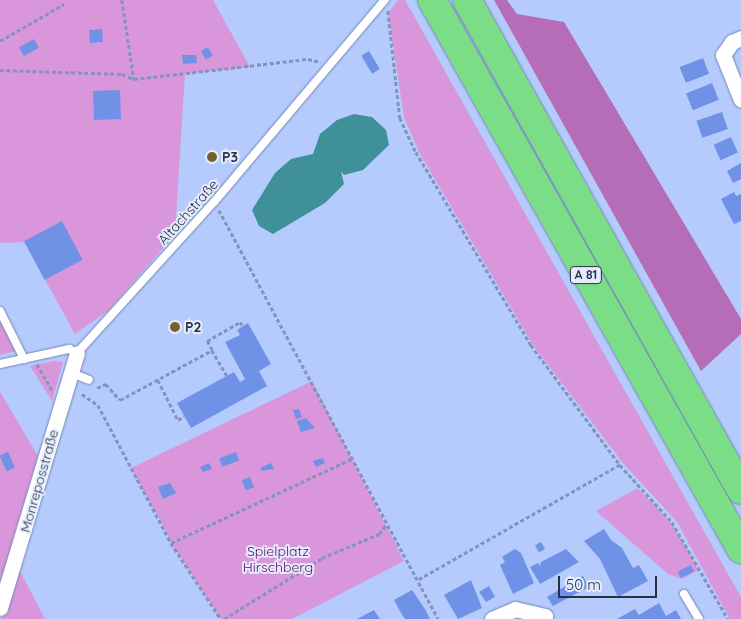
<!DOCTYPE html>
<html>
<head>
<meta charset="utf-8">
<style>
	body { margin:0 }
	#map { position:relative; width:741px; height:619px; overflow:hidden; background:#b5cbfe; font-family:Quicksand,sans-serif }
	div>[style] { position:absolute }
	.green>* { inset:0; background:#d996da }
	.forest>* { inset:0; background:#b46db6 }
	.water>* { inset:0; background:#40909a }
	.building>* { inset:0; background:#6f91e6; transform-origin:0 0 }
	.path>* { height:2.5px; margin-top:-1.25px; transform-origin:0; background:repeating-linear-gradient(90deg,#8394bc 0 4px,transparent 0 6.5px) }
	.roads { filter:drop-shadow(0 0 1px #7387b6) drop-shadow(0 0 1px #7387b6) }
	.service>* { height:8px; margin:-4px; padding:0 4px; transform-origin:4px; border-radius:4px; background:#fff }
	.minor>* { height:15px; margin:-7.5px; padding:0 7.5px; transform-origin:7.5px; border-radius:7.5px; background:#fff }
	.motorway>* { height:28px; margin:-14px; padding:0 14px; transform-origin:14px; border-radius:14px; background:#7bdd86 }
	.dots>* { width:14px; height:14px; translate:-50% -50%; box-sizing:border-box; border:2px solid #e5ecfc; border-radius:50% }
	span { translate:-50% -50%; white-space:nowrap; text-align:center; line-height:1.15; -webkit-text-stroke:4px #e5ecfc; paint-order:stroke }
	.shield-label span { padding:1px 4px; background:#e5ecfc; border:1px solid; border-radius:4px; -webkit-text-stroke-width:0 }
	.shield-label { font-size:12px; color:#283044; font-weight:700 }
	.poi-label { font-size:14px; color:#283044; font-weight:700 }
	.left { translate:0 -50%; text-align:left }
	.street-label { font-size:14px; color:#283044 }
	.park-label { font-size:14px; color:#640568 }
	.scale { position:absolute; left:558px; top:576px; width:99px; height:22px; box-sizing:border-box; border:2px solid #283044; border-top:0; padding-left:6px; font-size:15px; line-height:18px; white-space:nowrap; color:#283044; -webkit-text-stroke:4px #e5ecfc; paint-order:stroke }
</style>
</head>
<body>
<div id="map">
	<div class="green">
		<div style="clip-path:polygon(0 0,213px 0,250px 67px,185px 74px,175px 234px,109px 310px,75px 334px,24px 242px,0 243px)"></div>
		<div style="clip-path:polygon(398px 0,405px 0,741px 597px,741px 619px,730px 619px,677px 522px,623px 463px,533px 345px,419px 152px,404px 117px,388px 13px)"></div>
		<div style="clip-path:polygon(0 311px,21px 350px,0 355px)"></div>
		<div style="clip-path:polygon(54px 361px,63px 362px,52px 401px,30px 366px)"></div>
		<div style="clip-path:polygon(312px 381px,404px 561px,292px 619px,221px 619px,171px 543px,235px 513px,172px 542px,131px 468px)"></div>
		<div style="clip-path:polygon(0 392px,38px 456px,0 583px)"></div>
		<div style="clip-path:polygon(638px 488px,672px 524px,699px 570px,682px 579px,668px 574px,596px 511px)"></div>
		<div style="clip-path:polygon(19px 569px,45px 619px,1px 619px)"></div>
	</div>
	<div class="forest">
		<div style="clip-path:polygon(494px 0,507px 0,517px 14px,564px 22px,741px 319px,741px 334px,701px 371px)"></div>
	</div>
	<div class="water">
		<div style="clip-path:polygon(354px 114px,372px 117px,386px 130px,389px 145px,363px 170px,344px 175px,341px 171px,344px 184px,325px 203px,273px 234px,259px 226px,252px 210px,275px 173px,291px 159px,313px 154px,320px 134px,337px 120px)"></div>
	</div>
	<div class="building">
		<div style="left:102px;top:29px;width:13px;height:13px;rotate:86deg"></div>
		<div style="left:34px;top:39px;width:10px;height:17px;rotate:61deg"></div>
		<div style="left:208px;top:47px;width:10px;height:8px;rotate:61deg"></div>
		<div style="left:369px;top:51px;width:21px;height:9px;rotate:59deg"></div>
		<div style="clip-path:polygon(182px 55px,196px 55px,197px 63px,183px 64px)"></div>
		<div style="left:703px;top:58px;width:17px;height:25px;rotate:69deg"></div>
		<div style="left:712px;top:83px;width:18px;height:28px;rotate:68deg"></div>
		<div style="left:120px;top:90px;width:29px;height:27px;rotate:88deg"></div>
		<div style="left:722px;top:112px;width:18px;height:27px;rotate:71deg"></div>
		<div style="left:731px;top:137px;width:17px;height:19px;rotate:66deg"></div>
		<div style="clip-path:polygon(741px 163px,741px 179px,733px 183px,727px 171px)"></div>
		<div style="clip-path:polygon(734px 192px,736px 196px,741px 194px,741px 221px,734px 224px,721px 199px)"></div>
		<div style="left:62px;top:221px;width:44px;height:43px;rotate:62deg"></div>
		<div style="clip-path:polygon(248px 323px,271px 364px,259px 371px,267px 386px,191px 428px,177px 403px,234px 372px,240px 382px,245px 379px,225px 342px,240px 335px,237px 330px)"></div>
		<div style="clip-path:polygon(299px 409px,302px 417px,296px 419px,293px 410px)"></div>
		<div style="clip-path:polygon(306px 418px,315px 428px,301px 432px,297px 421px)"></div>
		<div style="left:8px;top:452px;width:17px;height:9px;rotate:66deg"></div>
		<div style="left:236px;top:452px;width:9px;height:18px;rotate:69deg"></div>
		<div style="clip-path:polygon(323px 458px,325px 463px,316px 467px,313px 461px)"></div>
		<div style="clip-path:polygon(209px 463px,212px 469px,203px 472px,200px 467px)"></div>
		<div style="clip-path:polygon(271px 463px,274px 469px,262px 471px,260px 468px)"></div>
		<div style="left:250px;top:477px;width:11px;height:9px;rotate:68deg"></div>
		<div style="clip-path:polygon(170px 483px,176px 493px,163px 499px,158px 487px)"></div>
		<div style="clip-path:polygon(604px 529px,611px 540px,622px 548px,633px 568px,639px 565px,648px 581px,618px 597px,600px 559px,584px 541px)"></div>
		<div style="left:541px;top:542px;width:8px;height:7px;rotate:60deg"></div>
		<div style="clip-path:polygon(515px 549px,521px 553px,534px 583px,513px 594px,500px 565px,505px 562px,502px 557px)"></div>
		<div style="clip-path:polygon(566px 549px,579px 562px,540px 584px,530px 567px,538px 563px,540px 566px,541px 562px)"></div>
		<div style="left:691px;top:565px;width:7px;height:15px;rotate:63deg"></div>
		<div style="clip-path:polygon(583px 576px,589px 587px,553px 606px,547px 597px)"></div>
		<div style="clip-path:polygon(471px 580px,482px 608px,458px 619px,444px 595px)"></div>
		<div style="clip-path:polygon(489px 586px,495px 597px,486px 602px,479px 592px)"></div>
		<div style="clip-path:polygon(412px 590px,425px 609px,430px 619px,405px 619px,401px 613px,394px 600px)"></div>
		<div style="clip-path:polygon(659px 603px,666px 616px,676px 610px,681px 619px,617px 619px,635px 609px,639px 615px)"></div>
		<div style="clip-path:polygon(374px 610px,380px 619px,357px 619px)"></div>
	</div>
	<div class="path">
		<div style="left:122px;top:0;width:80px;rotate:81.4deg"></div>
		<div style="left:388px;top:11px;width:108px;rotate:83.6deg"></div>
		<div style="left:400px;top:118px;width:38px;rotate:65deg"></div>
		<div style="left:416px;top:152px;width:225px;rotate:59.2deg"></div>
		<div style="left:531px;top:345px;width:149px;rotate:53.4deg"></div>
		<div style="left:620px;top:465px;width:234px;rotate:150.3deg"></div>
		<div style="left:0;top:41px;width:74px;rotate:-30deg"></div>
		<div style="left:0;top:70px;width:122px;rotate:1.9deg"></div>
		<div style="left:122px;top:74px;width:13px;rotate:23deg"></div>
		<div style="left:134px;top:79px;width:175px;rotate:-6.6deg"></div>
		<div style="left:308px;top:59px;width:13px;rotate:13deg"></div>
		<div style="left:219px;top:210px;width:464px;rotate:61.8deg"></div>
		<div style="left:212px;top:350px;width:10px;rotate:-119deg"></div>
		<div style="left:207px;top:341px;width:38px;rotate:-30deg"></div>
		<div style="left:240px;top:322px;width:5px;rotate:53deg"></div>
		<div style="left:37px;top:364px;width:30px;rotate:60deg"></div>
		<div style="left:158px;top:380px;width:45px;rotate:63.4deg"></div>
		<div style="left:178px;top:420px;width:7px;rotate:-34deg"></div>
		<div style="left:97px;top:388px;width:10px;rotate:-24deg"></div>
		<div style="left:106px;top:384px;width:21px;rotate:49deg"></div>
		<div style="left:120px;top:400px;width:105px;rotate:-28.5deg"></div>
		<div style="left:212px;top:350px;width:30px;rotate:60deg"></div>
		<div style="left:82px;top:394px;width:19px;rotate:35deg"></div>
		<div style="left:98px;top:405px;width:156px;rotate:62.1deg"></div>
		<div style="left:171px;top:543px;width:91px;rotate:56.7deg"></div>
		<div style="left:620px;top:465px;width:77px;rotate:47.6deg"></div>
		<div style="left:672px;top:522px;width:112px;rotate:60deg"></div>
		<div style="left:171px;top:543px;width:201px;rotate:-25deg"></div>
		<div style="left:224px;top:619px;width:115px;rotate:-31.9deg"></div>
		<div style="left:322px;top:558px;width:62px;rotate:-22.8deg"></div>
		<div style="left:379px;top:534px;width:11px;rotate:-52deg"></div>
	</div>
	<div class="roads">
		<div class="service">
			<div style="left:0;top:311px;width:54px;rotate:63.4deg"></div>
			<div style="left:0;top:364px;width:71px;rotate:-12.3deg"></div>
			<div style="left:69px;top:349px;width:9px;rotate:27deg"></div>
			<div style="left:77px;top:353px;width:204px;rotate:-47.8deg"></div>
			<div style="left:214px;top:202px;width:265px;rotate:-49.8deg"></div>
			<div style="left:71px;top:373px;width:19px;rotate:21deg"></div>
			<div style="left:684px;top:594px;width:29px;rotate:59deg"></div>
		</div>
		<div class="minor">
			<div style="left:741px;top:38px;width:10px;rotate:156deg"></div>
			<div style="left:732px;top:42px;width:16px;rotate:125deg"></div>
			<div style="left:723px;top:55px;width:48px;rotate:68.2deg"></div>
			<div style="left:0;top:608px;width:266px;rotate:-73.2deg"></div>
			<div style="left:492px;top:619px;width:25px;rotate:-23deg"></div>
			<div style="left:515px;top:609px;width:31px;rotate:13deg"></div>
		</div>
		<div class="motorway">
			<div style="left:432px;top:0;width:630px;rotate:60.63deg"></div>
			<div style="left:467px;top:0;width:561px;rotate:60.79deg"></div>
		</div>
	</div>
	<div class="dots">
		<div style="left:212px;top:157px;background:#75602f"></div>
		<div style="left:175px;top:327px;background:#75602f"></div>
	</div>
	<div class="shield-label">
		<span style="left:586px;top:275px">A 81</span>
	</div>
	<div class="poi-label">
		<span class="left" style="left:222px;top:157px">P3</span>
		<span class="left" style="left:185px;top:327px">P2</span>
	</div>
	<div class="street-label">
		<span style="left:188px;top:212px;rotate:-48deg">Altachstraße</span>
		<span style="left:39px;top:481px;rotate:-74deg">Monreposstraße</span>
	</div>
	<div class="park-label">
		<span style="left:278px;top:559px">Spielplatz<br>Hirschberg</span>
	</div>
	<div class="scale">50 m</div>
</div>
</body>
</html>
